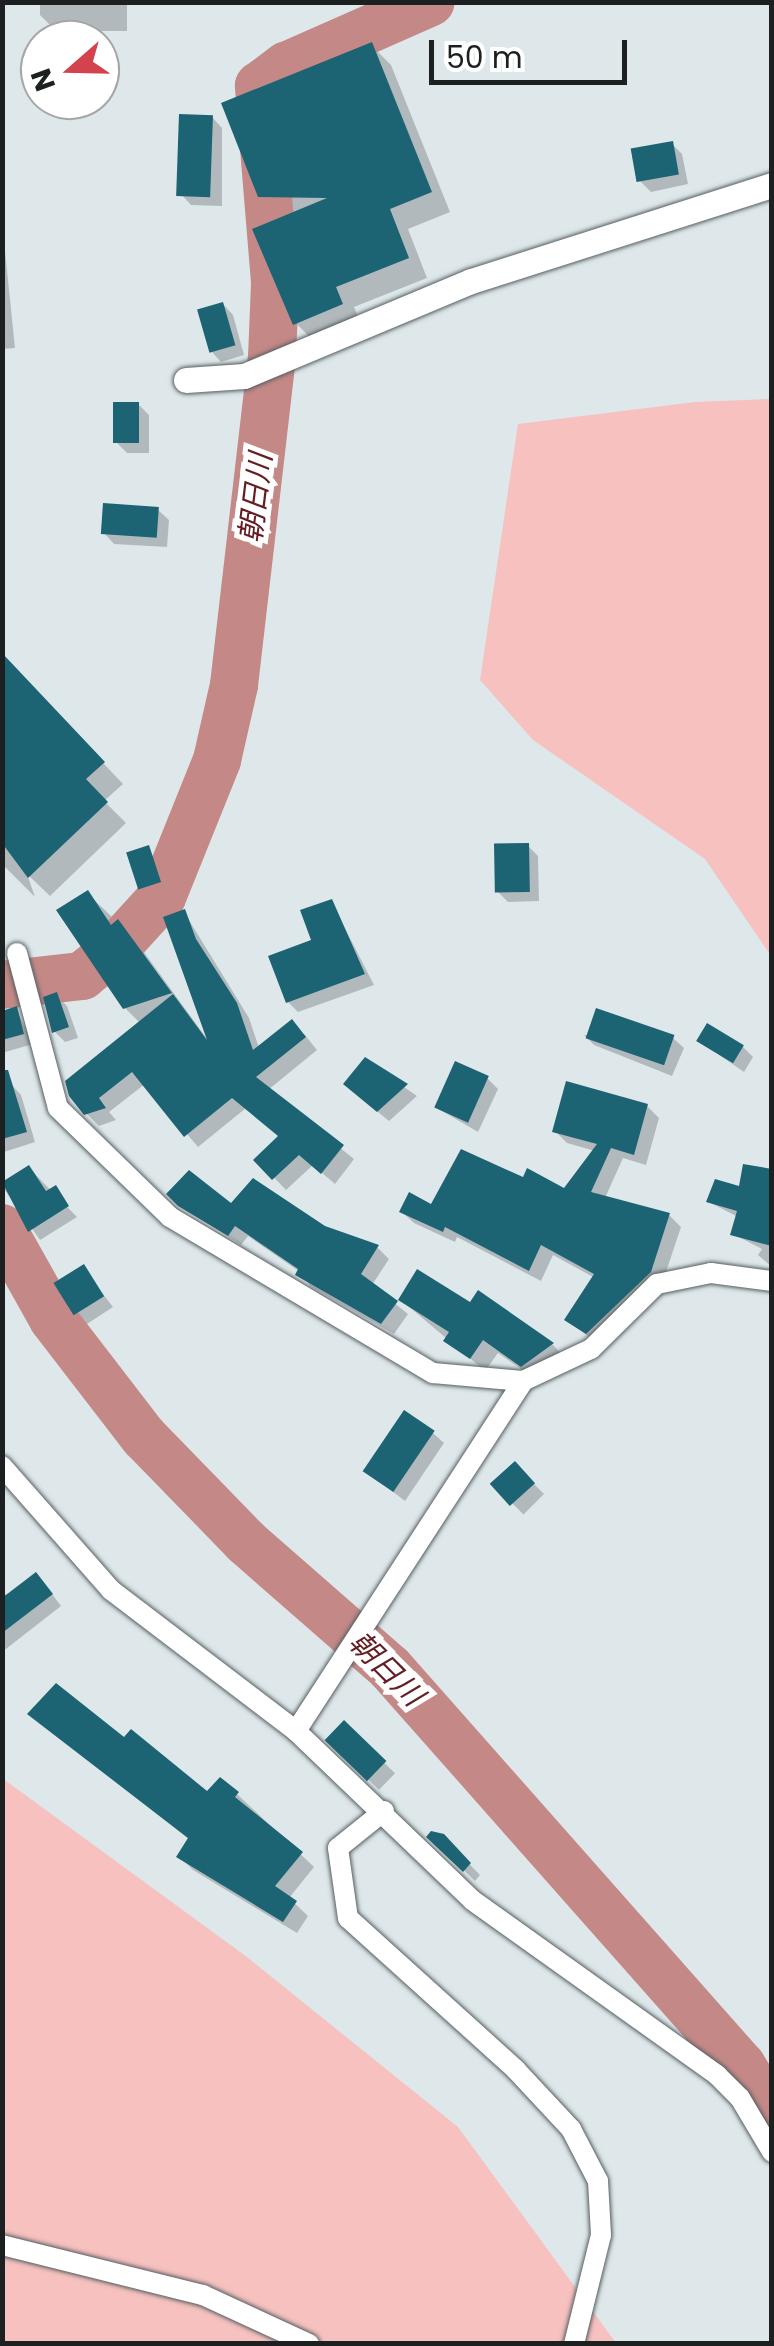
<!DOCTYPE html>
<html>
<head>
<meta charset="utf-8">
<style>
	body { margin:0 }
	#map { position:relative; width:774px; height:2346px; overflow:hidden; background:#dee8eb; font-family:Poppins,"Noto Sans JP",sans-serif }
	div>[style] { position:absolute }
	.green>* { inset:0; background:#f6c1bf }
	.shadow>* { inset:0; background:#0003; transform-origin:0 0 }
	.river>* { height:48px; margin:-24px; padding:0 24px; transform-origin:24px; border-radius:24px; background:#c48987 }
	.building>* { inset:0; background:#1c6374; transform-origin:0 0 }
	.roads { filter:drop-shadow(0 0 2px #565e61) drop-shadow(0 0 2px #565e61) }
	.minor>* { height:20px; margin:-10px; padding:0 10px; transform-origin:10px; border-radius:10px; background:#fff }
	.tertiary>* { height:25px; margin:-12.5px; padding:0 12.5px; transform-origin:12.5px; border-radius:12.5px; background:#fff }
	span { translate:-50% -50%; white-space:nowrap; text-align:center; line-height:1.15; -webkit-text-stroke:10px #fff; paint-order:stroke }
	.water-label { font-size:30px; color:#651d22; font-style:italic }
	.frame { position:absolute; inset:0; border:5px solid #1d2021; pointer-events:none }
	.north { position:absolute; left:20px; top:20px; width:100px; height:100px; box-sizing:border-box; background:#fff; border:2px solid #a5a6a6; border-radius:50%; rotate:250deg; font-size:28px; font-weight:700; line-height:40px; text-align:center; color:#1d2021 }
	.north::after { content:''; display:block; margin:auto; width:35px; height:45px; background:#d3434d; clip-path:polygon(50% 0,100% 100%,50% 72%,0 100%) }
	.scale { position:absolute; left:429px; top:40px; width:198px; height:45px; box-sizing:border-box; border:5px solid #1d2021; border-top:0; padding-left:12px; font-size:30px; line-height:35px; white-space:nowrap; color:#1d2021; -webkit-text-stroke:8px #fff; paint-order:stroke }
</style>
</head>
<body>
<div id="map">
	<div class="green">
		<div style="clip-path:polygon(771px 399px,772px 399px,771px 956px,705px 859px,533px 740px,480px 680px,518px 424px,695px 402px)"></div>
		<div style="clip-path:polygon(2px 1778px,247px 1957px,458px 2127px,616px 2343px,3px 2343px)"></div>
	</div>
	<div class="shadow">
		<div style="clip-path:polygon(40px 2px,127px 2px,127px 31px,56px 31px,40px 15px)"></div>
		<div style="clip-path:polygon(371px 45px,391px 65px,450px 212px,408px 229px,427px 278px,354px 307px,361px 324px,315px 343px,296px 323px,283px 218px,260px 195px)"></div>
		<div style="clip-path:polygon(212px 117px,222px 128px,222px 206px,191px 205px,181px 194px)"></div>
		<div style="clip-path:polygon(672px 144px,682px 154px,688px 184px,651px 192px,640px 181px)"></div>
		<div style="clip-path:polygon(2px 222px,15px 348px,2px 349px)"></div>
		<div style="clip-path:polygon(223px 304px,233px 315px,244px 355px,221px 362px,211px 351px)"></div>
		<div style="clip-path:polygon(138px 404px,149px 415px,149px 453px,127px 453px,116px 442px)"></div>
		<div style="clip-path:polygon(158px 510px,169px 520px,167px 547px,114px 544px,104px 533px)"></div>
		<div style="clip-path:polygon(2px 656px,123px 784px,104px 801px,126px 823px,50px 896px,27px 874px,35px 897px,2px 864px)"></div>
		<div style="clip-path:polygon(528px 846px,538px 856px,539px 901px,508px 902px,497px 891px)"></div>
		<div style="clip-path:polygon(149px 848px,170px 892px,151px 899px,140px 888px)"></div>
		<div style="clip-path:polygon(87px 893px,133px 937px,210px 1043px,184px 912px,249px 1018px,259px 1048px,304px 1034px,317px 1050px,268px 1090px,354px 1159px,335px 1184px,313px 1165px,286px 1190px,257px 1160px,280px 1137px,246px 1108px,198px 1147px,145px 1084px,109px 1112px,116px 1120px,99px 1126px,86px 1113px,140px 1023px,125px 1008px)"></div>
		<div style="clip-path:polygon(331px 901px,374px 985px,298px 1012px,288px 1002px)"></div>
		<div style="clip-path:polygon(56px 995px,67px 1006px,78px 1038px,65px 1042px,55px 1032px)"></div>
		<div style="clip-path:polygon(16px 1009px,33px 1044px,2px 1053px,2px 1012px)"></div>
		<div style="clip-path:polygon(584px 1035px,673px 1038px,684px 1048px,672px 1076px,594px 1045px)"></div>
		<div style="clip-path:polygon(699px 1041px,743px 1047px,753px 1057px,744px 1072px)"></div>
		<div style="clip-path:polygon(365px 1060px,417px 1096px,389px 1121px,356px 1094px)"></div>
		<div style="clip-path:polygon(487px 1078px,498px 1089px,478px 1132px,437px 1108px)"></div>
		<div style="clip-path:polygon(11px 1084px,21px 1095px,35px 1142px,4px 1152px,2px 1087px)"></div>
		<div style="clip-path:polygon(647px 1106px,659px 1118px,646px 1165px,623px 1158px,605px 1198px,669px 1215px,681px 1227px,662px 1284px,599px 1345px,567px 1319px,595px 1278px,553px 1255px,541px 1281px,457px 1237px,455px 1242px,414px 1223px,402px 1212px,524px 1180px,565px 1191px,595px 1151px,567px 1143px,555px 1131px)"></div>
		<div style="clip-path:polygon(29px 1168px,77px 1217px,40px 1240px,2px 1186px)"></div>
		<div style="clip-path:polygon(772px 1178px,772px 1267px,758px 1255px,762px 1249px,733px 1234px,738px 1217px,709px 1202px)"></div>
		<div style="clip-path:polygon(181px 1205px,231px 1207px,377px 1247px,389px 1259px,372px 1285px,408px 1314px,394px 1334px,310px 1286px,300px 1272px,248px 1236px,241px 1245px)"></div>
		<div style="clip-path:polygon(83px 1268px,113px 1307px,87px 1324px,76px 1314px)"></div>
		<div style="clip-path:polygon(479px 1294px,553px 1345px,566px 1359px,537px 1380px,498px 1353px,485px 1371px,401px 1300px,470px 1306px)"></div>
		<div style="clip-path:polygon(433px 1433px,444px 1443px,405px 1501px,367px 1472px)"></div>
		<div style="left:515px;top:1465px;width:41px;height:29px;rotate:45deg"></div>
		<div style="clip-path:polygon(46px 1586px,61px 1606px,2px 1652px,2px 1595px)"></div>
		<div style="clip-path:polygon(30px 1714px,124px 1741px,208px 1795px,237px 1794px,314px 1867px,289px 1898px,308px 1916px,297px 1933px,193px 1870px,180px 1857px,190px 1840px)"></div>
		<div style="left:344px;top:1724px;width:71px;height:23px;rotate:44deg"></div>
		<div style="clip-path:polygon(443px 1837px,480px 1875px,475px 1881px,431px 1838px)"></div>
	</div>
	<div class="river">
		<div style="left:2px;top:985px;width:81px;rotate:-6.4deg"></div>
		<div style="left:82px;top:976px;width:38px;rotate:-39deg"></div>
		<div style="left:112px;top:952px;width:74px;rotate:-47.7deg"></div>
		<div style="left:162px;top:897px;width:148px;rotate:-68.1deg"></div>
		<div style="left:217px;top:760px;width:77px;rotate:-77.2deg"></div>
		<div style="left:234px;top:685px;width:329px;rotate:-83.4deg"></div>
		<div style="left:272px;top:358px;width:76px;rotate:-87.7deg"></div>
		<div style="left:275px;top:282px;width:197px;rotate:-94.7deg"></div>
		<div style="left:259px;top:86px;width:34px;rotate:-37deg"></div>
		<div style="left:286px;top:66px;width:158px;rotate:-23.8deg"></div>
		<div style="left:2px;top:1228px;width:104px;rotate:60.7deg"></div>
		<div style="left:53px;top:1319px;width:149px;rotate:52.4deg"></div>
		<div style="left:144px;top:1437px;width:146px;rotate:45.8deg"></div>
		<div style="left:246px;top:1542px;width:191px;rotate:41.2deg"></div>
		<div style="left:390px;top:1668px;width:531px;rotate:48.51deg"></div>
		<div style="left:742px;top:2066px;width:57px;rotate:58deg"></div>
	</div>
	<div class="building">
		<div style="clip-path:polygon(372px 42px,432px 192px,390px 209px,409px 258px,336px 287px,343px 304px,293px 325px,252px 229px,327px 198px,258px 197px,221px 103px)"></div>
		<div style="left:179px;top:114px;width:34px;height:82px;rotate:2deg"></div>
		<div style="left:673px;top:141px;width:34px;height:43px;rotate:80deg"></div>
		<div style="left:223px;top:302px;width:45px;height:27px;rotate:74deg"></div>
		<div style="left:113px;top:402px;width:26px;height:41px"></div>
		<div style="left:103px;top:503px;width:56px;height:31px;rotate:4deg"></div>
		<div style="clip-path:polygon(2px 653px,105px 762px,86px 779px,108px 802px,28px 878px,2px 843px)"></div>
		<div style="left:529px;top:843px;width:49px;height:35px;rotate:89deg"></div>
		<div style="left:149px;top:845px;width:39px;height:24px;rotate:72deg"></div>
		<div style="clip-path:polygon(88px 890px,111px 925px,118px 919px,172px 993px,123px 1009px,56px 910px)"></div>
		<div style="clip-path:polygon(332px 899px,365px 974px,286px 1003px,268px 956px,311px 940px,300px 910px)"></div>
		<div style="clip-path:polygon(185px 909px,196px 939px,237px 1003px,253px 1050px,292px 1019px,306px 1037px,256px 1077px,344px 1145px,321px 1174px,299px 1155px,272px 1180px,253px 1160px,278px 1136px,232px 1098px,184px 1137px,132px 1072px,99px 1098px,106px 1108px,84px 1115px,69px 1096px,65px 1081px,173px 994px,207px 1040px,163px 917px)"></div>
		<div style="clip-path:polygon(57px 992px,69px 1027px,52px 1033px,43px 997px)"></div>
		<div style="clip-path:polygon(17px 1006px,24px 1034px,2px 1040px,2px 1011px)"></div>
		<div style="left:596px;top:1008px;width:83px;height:32px;rotate:19deg"></div>
		<div style="left:707px;top:1023px;width:43px;height:21px;rotate:31deg"></div>
		<div style="clip-path:polygon(365px 1057px,408px 1084px,377px 1112px,343px 1084px)"></div>
		<div style="left:455px;top:1061px;width:37px;height:51px;rotate:24deg"></div>
		<div style="clip-path:polygon(2px 1070px,8px 1070px,27px 1132px,2px 1139px)"></div>
		<div style="clip-path:polygon(566px 1081px,648px 1104px,634px 1155px,611px 1148px,591px 1192px,670px 1213px,651px 1272px,586px 1334px,564px 1320px,594px 1274px,541px 1245px,529px 1271px,445px 1227px,443px 1232px,399px 1212px,409px 1192px,431px 1204px,461px 1149px,523px 1177px,527px 1168px,564px 1188px,597px 1144px,552px 1132px)"></div>
		<div style="clip-path:polygon(743px 1164px,772px 1169px,772px 1246px,730px 1235px,737px 1211px,706px 1202px,715px 1179px,739px 1186px)"></div>
		<div style="clip-path:polygon(29px 1165px,46px 1191px,56px 1185px,69px 1206px,28px 1232px,2px 1182px)"></div>
		<div style="clip-path:polygon(189px 1170px,231px 1203px,253px 1178px,325px 1226px,379px 1245px,361px 1274px,398px 1301px,381px 1324px,295px 1275px,298px 1269px,235px 1226px,228px 1236px,178px 1206px,166px 1194px)"></div>
		<div style="left:84px;top:1264px;width:38px;height:36px;rotate:58deg"></div>
		<div style="clip-path:polygon(417px 1269px,470px 1302px,478px 1290px,554px 1343px,521px 1367px,483px 1340px,470px 1359px,443px 1341px,449px 1332px,398px 1300px)"></div>
		<div style="left:404px;top:1410px;width:37px;height:74px;rotate:34deg"></div>
		<div style="left:515px;top:1461px;width:30px;height:34px;rotate:48deg"></div>
		<div style="clip-path:polygon(36px 1572px,53px 1594px,2px 1633px,2px 1598px)"></div>
		<div style="clip-path:polygon(56px 1683px,124px 1737px,131px 1729px,207px 1791px,220px 1777px,239px 1792px,235px 1797px,303px 1852px,275px 1886px,297px 1901px,283px 1922px,176px 1857px,188px 1838px,27px 1714px)"></div>
		<div style="left:344px;top:1720px;width:59px;height:28px;rotate:44deg"></div>
		<div style="clip-path:polygon(431px 1831px,444px 1834px,471px 1863px,463px 1872px,426px 1837px)"></div>
	</div>
	<div class="roads">
		<div class="minor">
			<div style="left:17px;top:953px;width:160px;rotate:75.2deg"></div>
			<div style="left:58px;top:1108px;width:156px;rotate:44.2deg"></div>
			<div style="left:170px;top:1217px;width:306px;rotate:30.7deg"></div>
			<div style="left:433px;top:1373px;width:90px;rotate:5.1deg"></div>
			<div style="left:523px;top:1381px;width:75px;rotate:-25.2deg"></div>
			<div style="left:591px;top:1349px;width:93px;rotate:-44.6deg"></div>
			<div style="left:657px;top:1284px;width:55px;rotate:-11.5deg"></div>
			<div style="left:711px;top:1273px;width:62px;rotate:7.5deg"></div>
			<div style="left:2px;top:1466px;width:165px;rotate:48.7deg"></div>
			<div style="left:111px;top:1590px;width:233px;rotate:37.3deg"></div>
			<div style="left:296px;top:1731px;width:244px;rotate:43.8deg"></div>
			<div style="left:472px;top:1900px;width:301px;rotate:35.5deg"></div>
			<div style="left:717px;top:2075px;width:33px;rotate:45deg"></div>
			<div style="left:740px;top:2098px;width:63px;rotate:59.3deg"></div>
			<div style="left:296px;top:1731px;width:417px;rotate:-57deg"></div>
			<div style="left:384px;top:1811px;width:59px;rotate:141.2deg"></div>
			<div style="left:338px;top:1848px;width:71px;rotate:81.9deg"></div>
			<div style="left:348px;top:1918px;width:227px;rotate:42.1deg"></div>
			<div style="left:516px;top:2070px;width:81px;rotate:47deg"></div>
			<div style="left:571px;top:2129px;width:59px;rotate:62.6deg"></div>
			<div style="left:598px;top:2181px;width:54px;rotate:86.8deg"></div>
			<div style="left:601px;top:2235px;width:112px;rotate:103.9deg"></div>
			<div style="left:2px;top:2245px;width:207px;rotate:14deg"></div>
			<div style="left:203px;top:2295px;width:117px;rotate:24.8deg"></div>
		</div>
		<div class="tertiary">
			<div style="left:186px;top:380px;width:58px;rotate:-3.9deg"></div>
			<div style="left:244px;top:376px;width:246px;rotate:-22.7deg"></div>
			<div style="left:471px;top:281px;width:316px;rotate:-17.7deg"></div>
		</div>
	</div>
	<div class="water-label">
		<span style="left:256px;top:498px;rotate:-83deg">朝日川</span>
		<span style="left:386px;top:1669px;rotate:45deg">朝日川</span>
	</div>
	<div class="frame"></div>
	<div class="north">N</div>
	<div class="scale">50 m</div>
</div>
</body>
</html>
